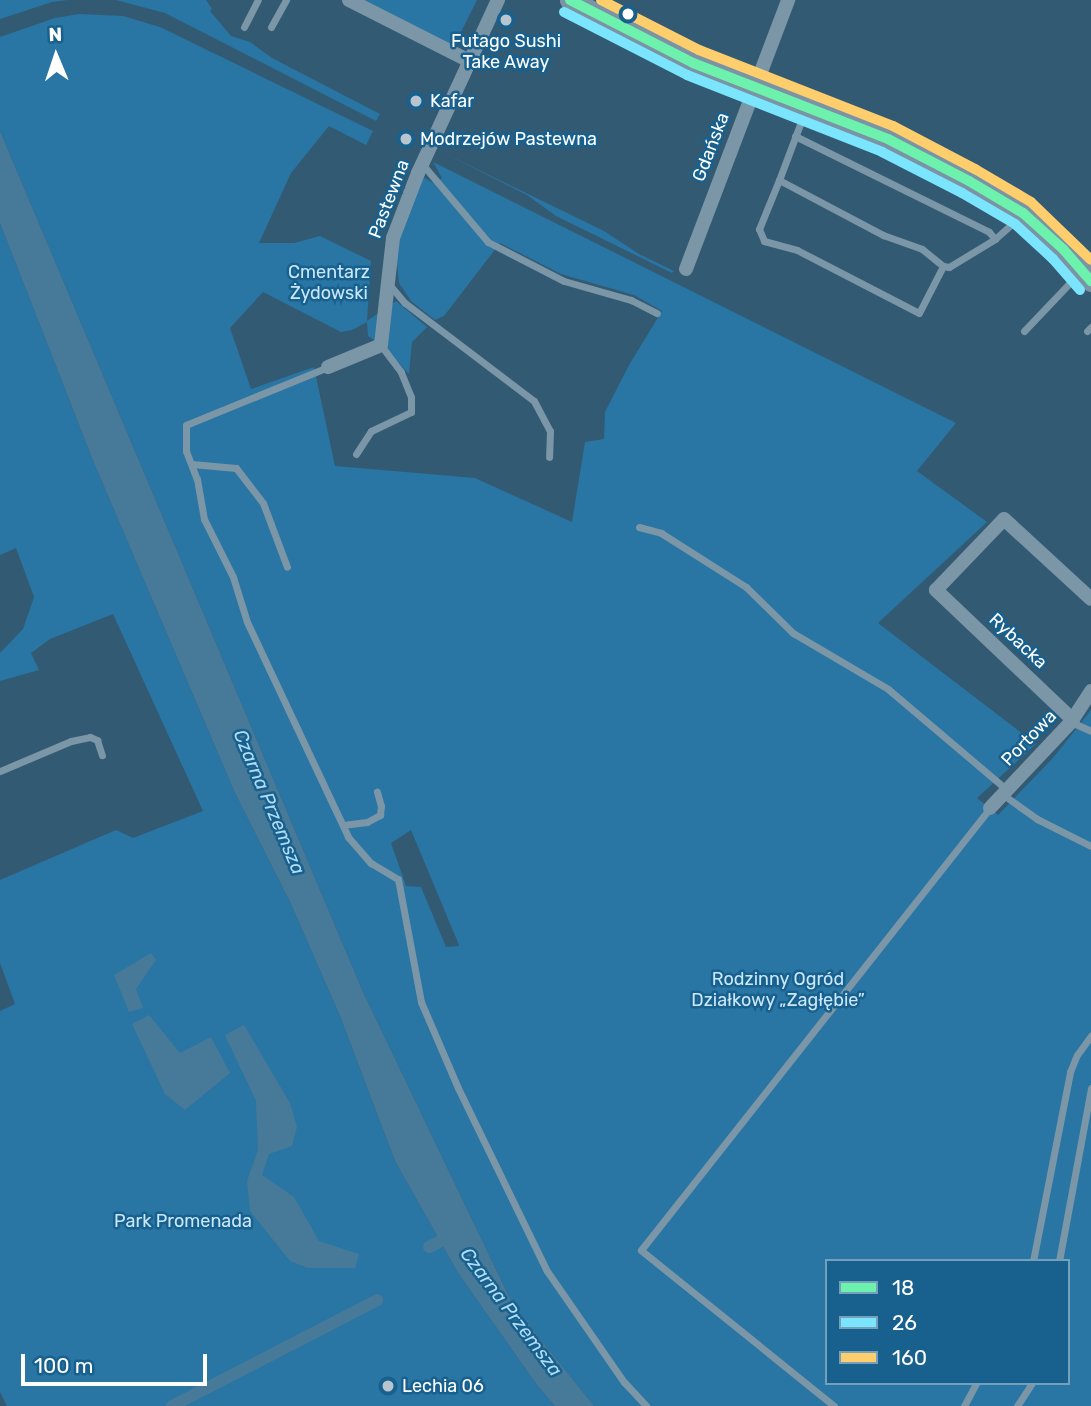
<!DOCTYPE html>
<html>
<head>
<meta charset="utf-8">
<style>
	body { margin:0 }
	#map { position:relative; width:1091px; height:1406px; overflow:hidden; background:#335a73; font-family:Rubik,sans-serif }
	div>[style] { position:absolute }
	.green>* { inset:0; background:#2975a3 }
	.water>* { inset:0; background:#477a99 }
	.canal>* { height:12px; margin:-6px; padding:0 6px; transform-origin:6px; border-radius:6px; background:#477a99 }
	.lane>* { height:7px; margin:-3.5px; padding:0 3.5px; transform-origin:3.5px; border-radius:3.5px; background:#7a96a7 }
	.street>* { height:14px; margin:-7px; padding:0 7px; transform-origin:7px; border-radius:7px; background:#7a96a7 }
	.primary>* { height:21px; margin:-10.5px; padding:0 10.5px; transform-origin:10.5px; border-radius:10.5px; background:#7a94a5 }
	.bus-1>* { height:10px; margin:-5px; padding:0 5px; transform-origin:5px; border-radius:5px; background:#6df2ae }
	.bus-2>* { height:10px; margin:-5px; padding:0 5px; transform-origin:5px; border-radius:5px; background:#7ae5fd }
	.bus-3>* { height:10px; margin:-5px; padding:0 5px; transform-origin:5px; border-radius:5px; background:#fece6d }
	.dots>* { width:19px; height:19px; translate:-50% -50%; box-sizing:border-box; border:4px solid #18608e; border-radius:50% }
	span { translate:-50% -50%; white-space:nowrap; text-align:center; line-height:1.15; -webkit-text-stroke:5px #18608e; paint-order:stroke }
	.poi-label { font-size:18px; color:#fff }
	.left { translate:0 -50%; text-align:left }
	.street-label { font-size:18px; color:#fff }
	.park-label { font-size:18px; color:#cae8fb }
	.water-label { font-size:19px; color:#b0dcf6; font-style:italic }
	.legend { position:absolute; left:825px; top:1259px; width:245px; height:126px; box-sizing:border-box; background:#18608e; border:2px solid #74a0bb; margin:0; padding:9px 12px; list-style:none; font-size:21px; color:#fff }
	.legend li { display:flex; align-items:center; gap:14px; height:35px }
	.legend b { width:35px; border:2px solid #74a0bb }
	.north { position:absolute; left:21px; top:21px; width:70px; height:70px; -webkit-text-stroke:5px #18608e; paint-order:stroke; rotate:358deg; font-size:19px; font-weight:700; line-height:28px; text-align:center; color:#fff }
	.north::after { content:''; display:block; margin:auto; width:24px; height:32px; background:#fff; clip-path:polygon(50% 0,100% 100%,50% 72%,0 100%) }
	.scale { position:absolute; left:21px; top:1354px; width:186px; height:32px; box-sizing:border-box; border:4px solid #fff; border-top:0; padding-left:9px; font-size:21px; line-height:24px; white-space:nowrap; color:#fff; -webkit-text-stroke:5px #18608e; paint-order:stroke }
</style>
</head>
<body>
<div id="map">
	<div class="green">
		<div style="clip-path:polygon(0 0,68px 0,52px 2px,0 19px)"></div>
		<div style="clip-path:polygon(116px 0,206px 0,212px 9px,210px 11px,231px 36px,250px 42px,272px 58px,380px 114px,376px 121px,165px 13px)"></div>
		<div style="clip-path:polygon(364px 0,477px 0,454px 46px)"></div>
		<div style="clip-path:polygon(evenodd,79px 14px,123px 16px,160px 27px,373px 131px,366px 145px,329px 126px,291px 173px,259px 243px,294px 243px,320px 236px,371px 261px,367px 321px,396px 301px,427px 327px,412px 342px,409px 374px,381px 345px,368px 336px,367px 322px,352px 330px,341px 332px,263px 292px,230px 328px,251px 389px,314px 367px,335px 466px,475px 478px,572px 522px,585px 442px,604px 439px,605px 412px,629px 365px,662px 311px,634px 295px,561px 274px,500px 243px,444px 316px,435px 320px,411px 301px,399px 283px,396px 253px,402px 224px,423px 177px,435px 184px,442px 178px,433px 162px,956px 423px,917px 471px,987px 522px,878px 623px,1036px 744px,977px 798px,998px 815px,1053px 758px,1091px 710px,1091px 1406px,594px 1406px,513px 1305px,363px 992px,0 131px,0 37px,55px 18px,79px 14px,411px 830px,459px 945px,459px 946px,446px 947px,421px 887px,406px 886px,391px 843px,411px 830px,79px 14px,827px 1261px,1068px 1261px,1068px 1383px,827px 1383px,827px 1261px)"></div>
		<div style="clip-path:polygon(440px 151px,604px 231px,639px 254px,674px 271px,672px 273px,556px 216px,527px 195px)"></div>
		<div style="clip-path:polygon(0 223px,94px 463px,235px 793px,291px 904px,340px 1016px,395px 1161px,458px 1273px,537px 1385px,555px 1406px,7px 1406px,0 1392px,0 1011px,15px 1004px,0 963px,0 880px,116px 830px,133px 838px,203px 811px,113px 614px,50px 639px,31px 653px,39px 670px,0 681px,0 653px,23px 629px,34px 597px,16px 548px,0 555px)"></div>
	</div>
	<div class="water">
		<div style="clip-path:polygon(0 131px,363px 992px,513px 1305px,594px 1406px,555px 1406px,537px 1385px,458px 1273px,395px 1161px,340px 1016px,291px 904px,235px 793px,94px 463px,0 223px)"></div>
		<div style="clip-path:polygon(151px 953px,156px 960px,136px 989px,143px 1008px,129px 1012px,114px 975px)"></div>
		<div style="clip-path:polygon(149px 1015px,180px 1053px,211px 1037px,230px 1073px,185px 1110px,165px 1094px,132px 1024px)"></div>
		<div style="clip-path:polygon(244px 1025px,290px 1103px,297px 1127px,292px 1146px,269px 1154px,262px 1175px,294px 1197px,319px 1241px,359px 1254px,355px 1268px,308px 1268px,290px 1261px,250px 1211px,247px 1181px,258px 1150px,256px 1101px,225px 1035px)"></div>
	</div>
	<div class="canal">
		<div style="left:429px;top:1247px;width:28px;rotate:-26deg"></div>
		<div style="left:172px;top:1406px;width:231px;rotate:-27.3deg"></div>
	</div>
	<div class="lane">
		<div style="left:244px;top:27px;width:30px;rotate:-63deg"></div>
		<div style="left:271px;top:27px;width:31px;rotate:-61deg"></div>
		<div style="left:805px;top:111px;width:74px;rotate:110.6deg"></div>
		<div style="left:779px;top:180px;width:118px;rotate:27.9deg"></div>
		<div style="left:883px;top:235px;width:41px;rotate:19.7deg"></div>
		<div style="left:922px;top:249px;width:27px;rotate:39deg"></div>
		<div style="left:943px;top:266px;width:6px;rotate:9deg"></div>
		<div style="left:949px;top:267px;width:54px;rotate:-31.3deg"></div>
		<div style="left:995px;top:239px;width:36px;rotate:-42deg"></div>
		<div style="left:795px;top:136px;width:216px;rotate:26.3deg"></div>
		<div style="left:989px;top:232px;width:9px;rotate:49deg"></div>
		<div style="left:423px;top:165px;width:101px;rotate:49.8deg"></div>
		<div style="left:488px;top:242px;width:85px;rotate:27.2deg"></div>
		<div style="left:564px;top:281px;width:70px;rotate:15.8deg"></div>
		<div style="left:631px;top:300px;width:29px;rotate:27deg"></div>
		<div style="left:779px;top:180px;width:53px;rotate:112.2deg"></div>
		<div style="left:759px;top:229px;width:13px;rotate:67deg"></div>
		<div style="left:764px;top:241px;width:34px;rotate:15deg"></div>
		<div style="left:797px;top:250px;width:137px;rotate:27.3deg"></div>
		<div style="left:919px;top:313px;width:53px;rotate:-62.9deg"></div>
		<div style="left:388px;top:283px;width:26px;rotate:50deg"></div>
		<div style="left:405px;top:303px;width:162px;rotate:37.2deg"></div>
		<div style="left:534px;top:401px;width:34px;rotate:62deg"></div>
		<div style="left:550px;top:431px;width:26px;rotate:92deg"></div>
		<div style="left:1024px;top:331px;width:83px;rotate:-46.5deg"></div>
		<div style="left:1087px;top:331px;width:6px;rotate:-45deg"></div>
		<div style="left:328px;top:367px;width:153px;rotate:157.8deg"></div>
		<div style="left:186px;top:425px;width:26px;rotate:90deg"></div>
		<div style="left:186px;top:451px;width:30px;rotate:69deg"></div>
		<div style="left:197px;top:479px;width:41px;rotate:80.1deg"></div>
		<div style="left:204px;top:519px;width:65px;rotate:63.4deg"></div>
		<div style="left:233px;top:577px;width:47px;rotate:72.7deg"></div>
		<div style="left:247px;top:622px;width:238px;rotate:64.8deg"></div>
		<div style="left:348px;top:837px;width:35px;rotate:49deg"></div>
		<div style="left:371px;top:863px;width:31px;rotate:31deg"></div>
		<div style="left:398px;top:879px;width:125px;rotate:79.4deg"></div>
		<div style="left:421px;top:1002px;width:94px;rotate:66.7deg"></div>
		<div style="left:458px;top:1088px;width:203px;rotate:64.1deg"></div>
		<div style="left:547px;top:1271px;width:135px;rotate:55.3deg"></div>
		<div style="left:624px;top:1382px;width:33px;rotate:47deg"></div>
		<div style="left:356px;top:454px;width:27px;rotate:-57deg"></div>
		<div style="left:371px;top:431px;width:44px;rotate:-25.4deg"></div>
		<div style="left:411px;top:412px;width:15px;rotate:-90deg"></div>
		<div style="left:411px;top:397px;width:27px;rotate:-112deg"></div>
		<div style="left:401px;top:372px;width:34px;rotate:-127deg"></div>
		<div style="left:192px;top:464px;width:44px;rotate:5.2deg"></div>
		<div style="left:236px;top:468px;width:44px;rotate:52.4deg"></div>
		<div style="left:263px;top:503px;width:68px;rotate:69.4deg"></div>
		<div style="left:639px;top:527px;width:23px;rotate:15deg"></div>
		<div style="left:661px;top:533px;width:101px;rotate:32.4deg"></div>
		<div style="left:746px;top:587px;width:66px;rotate:44.4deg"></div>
		<div style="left:793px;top:633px;width:110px;rotate:30.5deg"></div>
		<div style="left:888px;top:689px;width:155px;rotate:40.3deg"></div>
		<div style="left:1071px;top:722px;width:22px;rotate:24deg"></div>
		<div style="left:0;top:771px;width:77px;rotate:-22.9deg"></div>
		<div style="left:71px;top:741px;width:19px;rotate:-12deg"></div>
		<div style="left:90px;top:737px;width:8px;rotate:23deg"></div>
		<div style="left:97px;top:740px;width:16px;rotate:72deg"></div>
		<div style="left:1002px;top:794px;width:43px;rotate:35.5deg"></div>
		<div style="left:1037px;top:819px;width:60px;rotate:26.6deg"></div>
		<div style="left:343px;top:825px;width:24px;rotate:-7deg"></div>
		<div style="left:367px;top:822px;width:15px;rotate:-28deg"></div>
		<div style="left:380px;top:815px;width:9px;rotate:-84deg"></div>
		<div style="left:381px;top:806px;width:15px;rotate:-106deg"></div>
		<div style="left:1033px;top:1261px;width:193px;rotate:-78.9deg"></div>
		<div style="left:1070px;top:1072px;width:18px;rotate:-68deg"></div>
		<div style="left:1077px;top:1055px;width:24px;rotate:-54deg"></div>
		<div style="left:1059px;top:1261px;width:176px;rotate:-79.5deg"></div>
		<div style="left:834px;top:1406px;width:248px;rotate:-141.1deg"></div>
		<div style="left:641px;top:1250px;width:563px;rotate:-51.71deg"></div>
		<div style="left:964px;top:1406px;width:26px;rotate:-62deg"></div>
		<div style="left:1017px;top:1406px;width:27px;rotate:-57deg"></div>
	</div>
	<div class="street">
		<div style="left:349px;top:0;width:135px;rotate:26.9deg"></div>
		<div style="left:686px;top:269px;width:288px;rotate:-69.2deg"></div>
		<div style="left:328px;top:367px;width:57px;rotate:-22.5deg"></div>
		<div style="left:381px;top:345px;width:108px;rotate:-83.6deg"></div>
		<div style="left:393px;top:238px;width:70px;rotate:-69deg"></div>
		<div style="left:418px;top:173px;width:191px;rotate:-65.2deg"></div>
		<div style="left:1073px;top:720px;width:189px;rotate:-136.5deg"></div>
		<div style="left:936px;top:590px;width:98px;rotate:-46.2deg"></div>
		<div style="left:1004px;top:519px;width:118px;rotate:42.6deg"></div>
		<div style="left:990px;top:808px;width:118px;rotate:-46.7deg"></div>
		<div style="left:1071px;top:722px;width:37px;rotate:-57deg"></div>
	</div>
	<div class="primary">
		<div style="left:570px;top:0;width:138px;rotate:27.1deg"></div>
		<div style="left:693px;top:63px;width:209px;rotate:21.3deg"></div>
		<div style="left:888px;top:139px;width:91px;rotate:27.4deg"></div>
		<div style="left:969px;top:181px;width:63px;rotate:30.7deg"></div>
		<div style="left:1023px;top:213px;width:54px;rotate:42deg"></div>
		<div style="left:1063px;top:249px;width:43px;rotate:48.8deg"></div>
	</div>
	<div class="bus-1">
		<div style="left:570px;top:0;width:138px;rotate:27.1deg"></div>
		<div style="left:693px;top:63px;width:209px;rotate:21.3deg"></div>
		<div style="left:888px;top:139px;width:91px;rotate:27.4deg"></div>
		<div style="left:969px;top:181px;width:63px;rotate:30.7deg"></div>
		<div style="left:1023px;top:213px;width:54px;rotate:42deg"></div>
		<div style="left:1063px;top:249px;width:43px;rotate:48.8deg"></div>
	</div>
	<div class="bus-2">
		<div style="left:564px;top:12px;width:138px;rotate:27.1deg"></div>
		<div style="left:687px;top:75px;width:210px;rotate:21.5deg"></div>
		<div style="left:882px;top:152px;width:90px;rotate:27.1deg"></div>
		<div style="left:962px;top:193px;width:61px;rotate:30.3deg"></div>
		<div style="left:1015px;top:224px;width:52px;rotate:42.6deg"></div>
		<div style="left:1053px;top:259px;width:41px;rotate:48.9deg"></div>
	</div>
	<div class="bus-3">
		<div style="left:601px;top:0;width:110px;rotate:27deg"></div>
		<div style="left:699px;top:50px;width:208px;rotate:21.4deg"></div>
		<div style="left:893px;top:126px;width:93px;rotate:27.7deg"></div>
		<div style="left:975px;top:169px;width:65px;rotate:30.5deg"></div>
		<div style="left:1031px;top:202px;width:83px;rotate:44deg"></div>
	</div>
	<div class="dots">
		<div style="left:628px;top:14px;background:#fff"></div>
		<div style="left:506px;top:20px;background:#b8c5ce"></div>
		<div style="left:416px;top:101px;background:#b8c5ce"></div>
		<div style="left:406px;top:139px;background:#b8c5ce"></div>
		<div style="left:388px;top:1386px;background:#b8c5ce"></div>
	</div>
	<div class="poi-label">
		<span style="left:506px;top:52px">Futago Sushi<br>Take Away</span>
		<span class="left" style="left:430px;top:101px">Kafar</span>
		<span class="left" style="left:420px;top:139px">Modrzejów Pastewna</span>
		<span class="left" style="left:402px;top:1386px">Lechia 06</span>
	</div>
	<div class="street-label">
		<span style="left:711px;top:147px;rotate:-69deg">Gdańska</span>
		<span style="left:389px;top:199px;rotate:-69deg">Pastewna</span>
		<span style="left:1018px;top:641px;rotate:43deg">Rybacka</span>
		<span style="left:1029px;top:738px;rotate:-46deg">Portowa</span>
	</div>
	<div class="park-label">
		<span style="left:329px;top:283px">Cmentarz<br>Żydowski</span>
		<span style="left:778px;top:990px">Rodzinny Ogród<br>Działkowy „Zagłębie”</span>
		<span style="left:183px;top:1221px">Park Promenada</span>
	</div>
	<div class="water-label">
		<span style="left:269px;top:802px;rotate:67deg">Czarna Przemsza</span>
		<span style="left:511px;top:1312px;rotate:53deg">Czarna Przemsza</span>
	</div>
	<ul class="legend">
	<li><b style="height:9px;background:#6df2ae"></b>18</li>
	<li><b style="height:9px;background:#7ae5fd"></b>26</li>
	<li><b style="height:9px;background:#fece6d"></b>160</li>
	</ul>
	<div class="north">N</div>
	<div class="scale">100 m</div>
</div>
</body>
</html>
